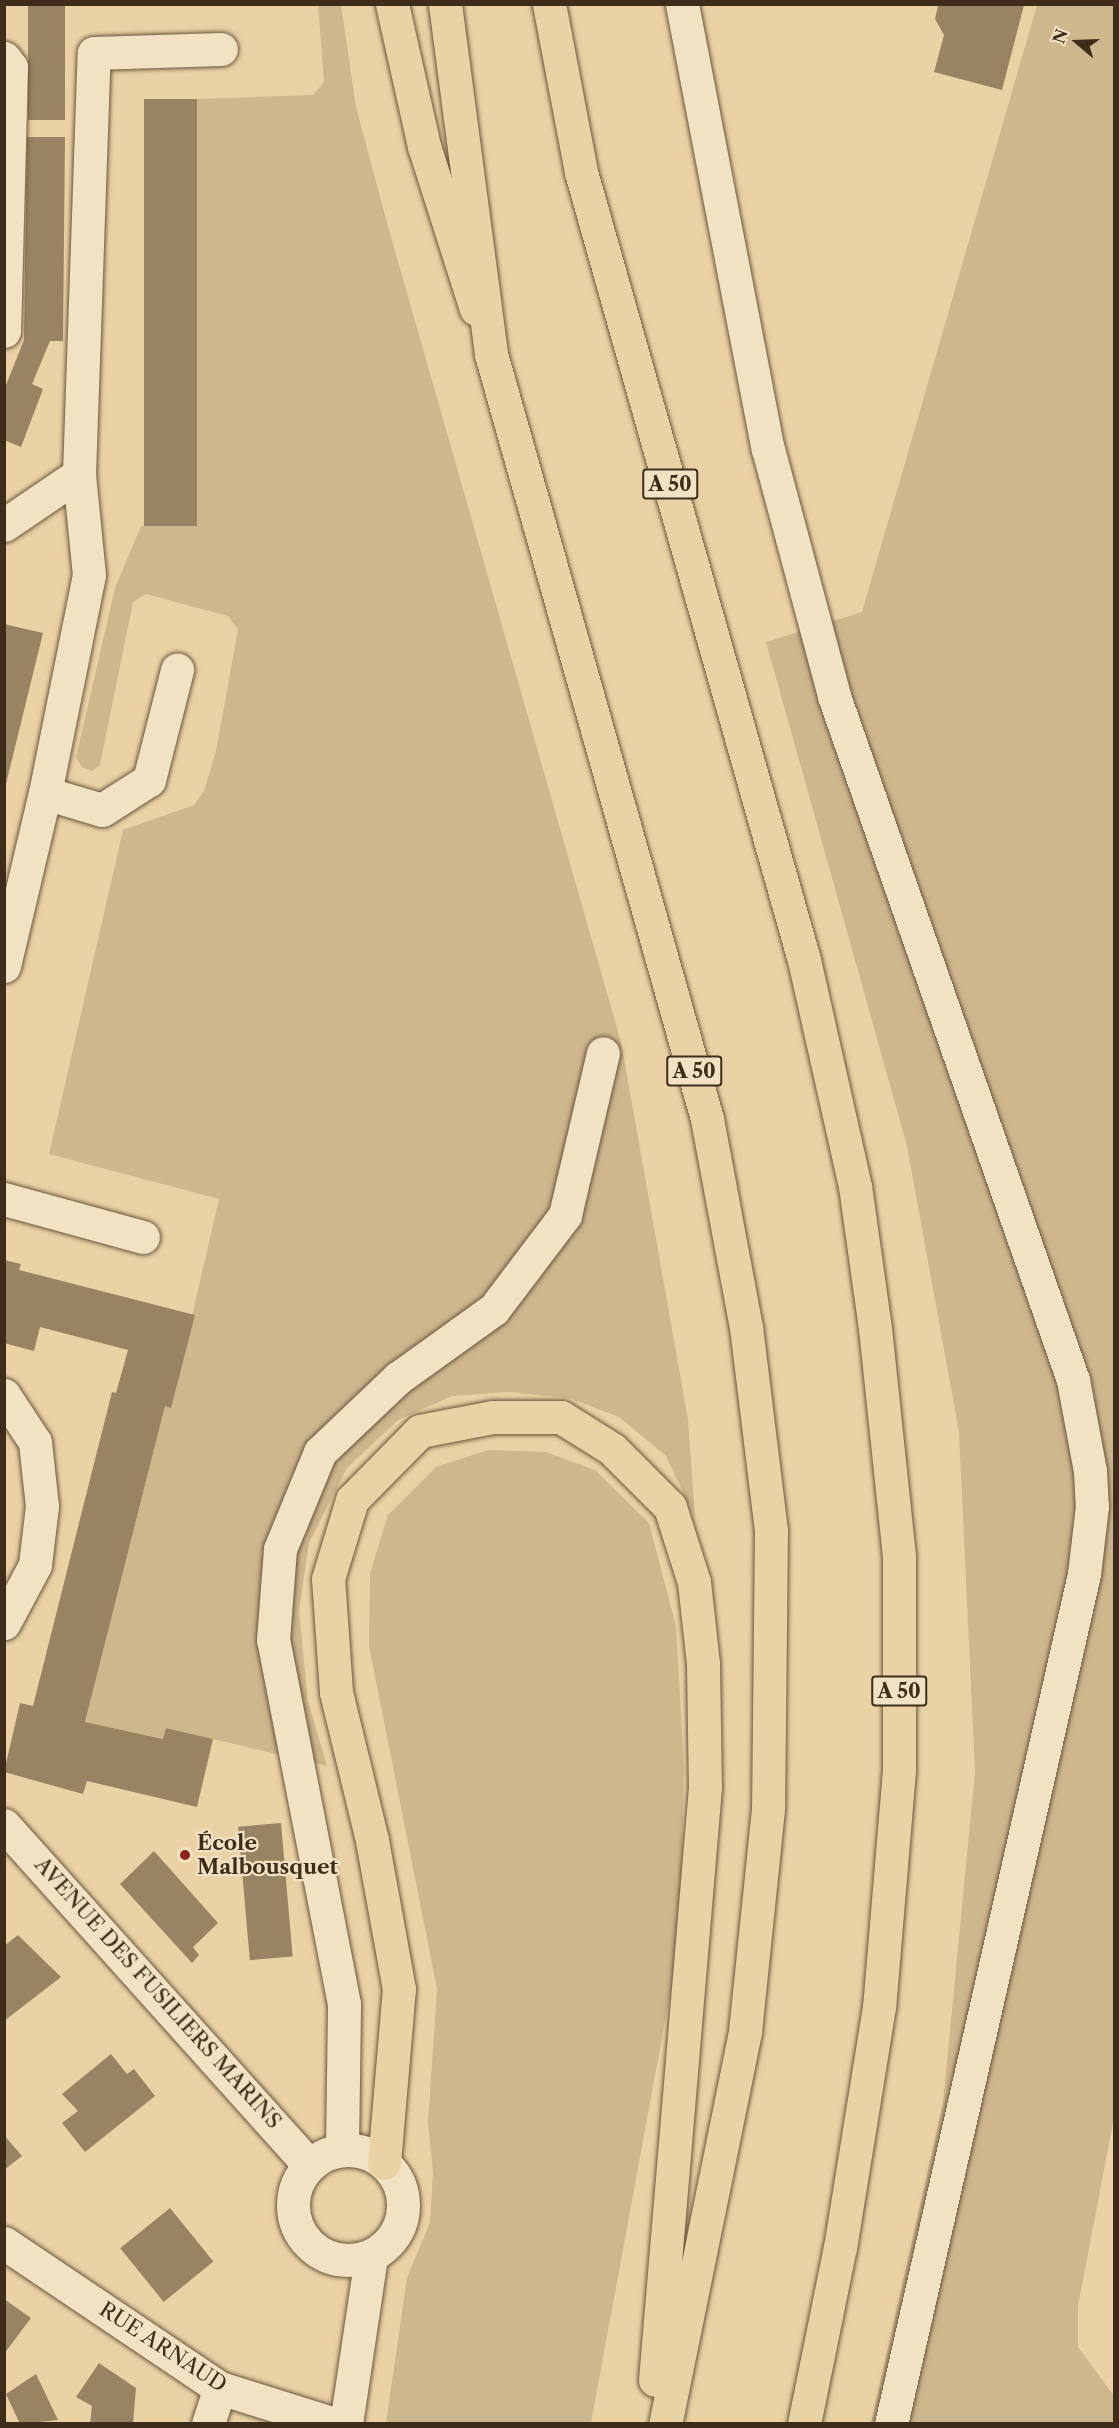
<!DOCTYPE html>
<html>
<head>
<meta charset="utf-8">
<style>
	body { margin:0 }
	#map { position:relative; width:1119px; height:2428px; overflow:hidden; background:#ebd2a5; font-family:"Libre Caslon Text",serif }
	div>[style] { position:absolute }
	.green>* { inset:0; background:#ceb68d }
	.building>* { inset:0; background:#988362; transform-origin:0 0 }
	.roads { filter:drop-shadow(0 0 2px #69563d) drop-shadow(0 0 2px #69563d) }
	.minor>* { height:33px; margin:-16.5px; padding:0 16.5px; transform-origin:16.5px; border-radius:16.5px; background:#f2e2c4 }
	.minor>.ring { margin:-16.5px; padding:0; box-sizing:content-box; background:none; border:33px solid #f2e2c4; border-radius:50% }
	.major>* { height:33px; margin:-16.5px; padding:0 16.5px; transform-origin:16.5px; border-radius:16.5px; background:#ebd2a5 }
	.highway>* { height:33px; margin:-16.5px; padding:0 16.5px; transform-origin:16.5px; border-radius:16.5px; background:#ebd2a5 }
	.dots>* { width:16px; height:16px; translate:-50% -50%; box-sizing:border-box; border:3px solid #f2e2c4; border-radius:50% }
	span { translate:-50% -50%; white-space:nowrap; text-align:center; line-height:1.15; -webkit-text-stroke:4.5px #f2e2c4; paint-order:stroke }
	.shield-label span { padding:2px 4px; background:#f2e2c4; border:2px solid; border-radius:4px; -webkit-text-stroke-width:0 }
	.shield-label { font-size:20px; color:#3e2d1a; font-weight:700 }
	.poi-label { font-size:21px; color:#3e2d1a; font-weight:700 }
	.left { translate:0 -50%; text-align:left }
	.street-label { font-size:21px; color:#3e2d1a }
	.frame { position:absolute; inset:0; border:6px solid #3e2d1a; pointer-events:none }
	.north { position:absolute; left:1047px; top:12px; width:60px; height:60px; -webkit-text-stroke:4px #f2e2c4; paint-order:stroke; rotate:289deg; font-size:16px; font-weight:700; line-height:24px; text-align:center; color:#3e2d1a }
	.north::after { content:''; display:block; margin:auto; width:21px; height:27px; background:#3e2d1a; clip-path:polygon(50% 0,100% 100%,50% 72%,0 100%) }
</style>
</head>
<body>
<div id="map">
	<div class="green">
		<div style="clip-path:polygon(318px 5px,341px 5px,356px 107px,387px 223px,621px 1042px,688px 1419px,695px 1517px,666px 1456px,619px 1417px,569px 1398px,508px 1392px,452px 1396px,398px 1420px,347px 1468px,309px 1543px,299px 1611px,308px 1701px,327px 1766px,166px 1728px,163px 1739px,85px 1722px,165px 1406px,171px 1407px,219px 1199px,49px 1154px,123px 830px,194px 805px,204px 791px,216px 751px,238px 630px,228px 616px,146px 594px,133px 602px,100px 765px,92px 771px,83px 768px,76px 758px,115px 588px,141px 526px,195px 526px,197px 99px,313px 95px,324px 82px)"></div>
		<div style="clip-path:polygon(1037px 5px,1114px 5px,1114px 2117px,1078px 2306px,1078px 2347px,1114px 2396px,1114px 2423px,871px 2423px,943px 2103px,975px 1772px,959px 1432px,907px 1146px,766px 642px,862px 612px)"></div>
		<div style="clip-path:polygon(488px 1450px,546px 1452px,595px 1470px,649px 1523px,676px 1626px,684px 1768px,680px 1940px,591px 2423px,386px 2423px,407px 2278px,430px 2222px,433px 2173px,428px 2122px,437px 1989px,369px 1646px,370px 1573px,388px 1515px,436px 1467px)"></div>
	</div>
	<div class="building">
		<div style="left:28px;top:5px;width:37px;height:115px"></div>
		<div style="clip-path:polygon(938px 5px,1024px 5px,1002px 90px,934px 72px,944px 35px,935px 19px)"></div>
		<div style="left:144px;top:99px;width:53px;height:427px"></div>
		<div style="clip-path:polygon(27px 137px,65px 137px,63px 341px,50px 341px,32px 384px,43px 389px,21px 447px,4px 440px,4px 390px,24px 340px)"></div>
		<div style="clip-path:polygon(4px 624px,43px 633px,5px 788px,4px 788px)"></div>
		<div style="clip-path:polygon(4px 1260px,21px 1264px,19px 1270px,195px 1315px,171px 1408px,165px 1406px,85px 1722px,163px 1739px,166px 1728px,213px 1739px,197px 1807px,87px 1781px,83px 1794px,4px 1772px,20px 1703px,33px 1706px,112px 1392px,116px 1393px,128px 1350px,40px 1327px,34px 1351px,4px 1343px)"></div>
		<div style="left:281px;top:1823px;width:134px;height:43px;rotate:85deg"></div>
		<div style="clip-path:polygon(154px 1851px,218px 1923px,193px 1947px,199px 1955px,192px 1963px,120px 1884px)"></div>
		<div style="clip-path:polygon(18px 1935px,61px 1977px,4px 2021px,4px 1946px)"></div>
		<div style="clip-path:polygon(111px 2054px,127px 2074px,134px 2069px,155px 2096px,85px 2152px,62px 2123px,78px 2111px,62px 2094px)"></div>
		<div style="clip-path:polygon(4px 2135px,22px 2156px,4px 2170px)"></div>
		<div style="left:170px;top:2208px;width:69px;height:64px;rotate:51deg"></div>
		<div style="clip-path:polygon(4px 2299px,31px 2318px,4px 2354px)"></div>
		<div style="clip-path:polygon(99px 2363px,136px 2388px,133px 2424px,90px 2424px,92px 2406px,76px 2397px)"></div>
		<div style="clip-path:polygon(36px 2374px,58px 2420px,20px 2424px,6px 2394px)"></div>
	</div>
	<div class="roads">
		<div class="minor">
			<div style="left:682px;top:4px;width:453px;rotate:79.1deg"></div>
			<div style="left:768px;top:449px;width:256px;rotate:75deg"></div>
			<div style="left:834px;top:696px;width:725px;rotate:70.74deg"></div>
			<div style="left:1073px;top:1380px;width:93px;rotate:79.4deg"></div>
			<div style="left:1090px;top:1471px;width:35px;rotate:87deg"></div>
			<div style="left:1092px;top:1506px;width:68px;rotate:96.7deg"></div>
			<div style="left:1084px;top:1574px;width:872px;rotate:102.79deg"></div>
			<div style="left:4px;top:58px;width:11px;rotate:52deg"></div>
			<div style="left:11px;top:67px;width:264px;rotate:91.5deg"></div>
			<div style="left:4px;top:525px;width:91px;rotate:-34.2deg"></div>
			<div style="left:45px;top:793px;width:222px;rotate:-78.6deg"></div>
			<div style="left:89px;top:575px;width:101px;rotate:-95.7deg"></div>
			<div style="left:79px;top:474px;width:421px;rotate:-88deg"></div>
			<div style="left:94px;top:53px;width:127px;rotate:-1.8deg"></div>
			<div style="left:4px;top:966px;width:178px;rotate:-76.7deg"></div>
			<div style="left:45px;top:793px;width:59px;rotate:16.6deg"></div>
			<div style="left:102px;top:810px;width:56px;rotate:-32.6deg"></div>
			<div style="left:149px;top:780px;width:114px;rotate:-75.7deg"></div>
			<div style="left:4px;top:1199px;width:144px;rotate:15.3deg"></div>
			<div style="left:4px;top:1395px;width:56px;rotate:56.6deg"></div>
			<div style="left:35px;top:1442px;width:64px;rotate:83.8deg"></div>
			<div style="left:42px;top:1506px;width:59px;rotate:96.8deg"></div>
			<div style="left:35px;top:1565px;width:66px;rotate:118.1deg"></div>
			<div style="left:4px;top:1825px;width:457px;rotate:48.1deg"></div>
			<div class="ring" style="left:293px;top:2150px;width:77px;height:77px"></div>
			<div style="left:342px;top:2150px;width:146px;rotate:-89.2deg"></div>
			<div style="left:344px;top:2004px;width:371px;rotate:-101deg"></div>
			<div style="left:273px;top:1640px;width:91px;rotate:-85.6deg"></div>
			<div style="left:280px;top:1549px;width:105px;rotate:-67.6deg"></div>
			<div style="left:320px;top:1452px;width:108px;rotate:-43.5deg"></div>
			<div style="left:398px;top:1378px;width:118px;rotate:-35.7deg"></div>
			<div style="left:494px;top:1309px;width:118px;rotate:-52.9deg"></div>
			<div style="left:565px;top:1215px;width:166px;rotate:-76.8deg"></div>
			<div style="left:4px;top:2243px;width:260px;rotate:33.9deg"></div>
			<div style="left:220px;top:2388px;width:121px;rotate:17.4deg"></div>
			<div style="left:208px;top:2424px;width:38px;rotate:-72deg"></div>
			<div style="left:346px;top:2424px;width:170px;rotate:-81.5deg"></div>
		</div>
		<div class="major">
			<div style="left:392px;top:4px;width:146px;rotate:77.3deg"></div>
			<div style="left:424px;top:146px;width:171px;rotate:72.3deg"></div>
		</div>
		<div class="highway">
			<div style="left:445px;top:4px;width:353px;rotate:82.5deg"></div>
			<div style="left:491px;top:354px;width:795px;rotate:74.23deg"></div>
			<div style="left:707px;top:1119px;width:212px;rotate:79.4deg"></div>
			<div style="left:746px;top:1327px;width:205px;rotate:83deg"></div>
			<div style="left:771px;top:1530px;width:279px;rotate:90.6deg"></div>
			<div style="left:768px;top:1809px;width:224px;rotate:95.9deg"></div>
			<div style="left:745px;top:2032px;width:400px;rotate:101.5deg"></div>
			<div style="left:549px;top:4px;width:171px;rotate:79.2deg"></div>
			<div style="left:581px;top:172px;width:819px;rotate:74.2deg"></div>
			<div style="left:804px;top:960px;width:232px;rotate:77.3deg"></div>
			<div style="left:855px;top:1186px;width:143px;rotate:82deg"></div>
			<div style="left:875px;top:1328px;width:230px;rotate:84deg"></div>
			<div style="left:899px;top:1557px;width:213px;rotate:90deg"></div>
			<div style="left:899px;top:1770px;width:238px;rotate:94.8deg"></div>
			<div style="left:879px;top:2007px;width:243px;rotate:99.2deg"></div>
			<div style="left:840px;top:2247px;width:181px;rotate:101.5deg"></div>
			<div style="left:384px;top:2163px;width:175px;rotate:-85.1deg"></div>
			<div style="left:399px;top:1989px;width:151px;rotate:-100.3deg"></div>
			<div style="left:372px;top:1840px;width:152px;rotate:-103.7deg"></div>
			<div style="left:336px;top:1692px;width:113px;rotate:-94deg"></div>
			<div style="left:328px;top:1579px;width:83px;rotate:-73.1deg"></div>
			<div style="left:352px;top:1500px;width:97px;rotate:-45.4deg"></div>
			<div style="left:420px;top:1431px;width:74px;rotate:-10.9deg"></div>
			<div style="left:493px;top:1417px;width:68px"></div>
			<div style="left:561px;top:1417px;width:60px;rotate:32.1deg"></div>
			<div style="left:612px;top:1449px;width:82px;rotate:45deg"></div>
			<div style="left:670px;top:1507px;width:79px;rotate:72.3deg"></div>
			<div style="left:694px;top:1582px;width:82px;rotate:83.7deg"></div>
			<div style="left:703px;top:1664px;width:123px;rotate:89.1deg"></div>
			<div style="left:705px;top:1787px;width:595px;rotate:94.82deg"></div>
		</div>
	</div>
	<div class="dots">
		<div style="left:185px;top:1855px;background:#8f2418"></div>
	</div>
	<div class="shield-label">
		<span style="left:670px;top:484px">A 50</span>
		<span style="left:694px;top:1071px">A 50</span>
		<span style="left:899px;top:1691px">A 50</span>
	</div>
	<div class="poi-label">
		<span class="left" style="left:197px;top:1855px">École<br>Malbousquet</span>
	</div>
	<div class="street-label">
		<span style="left:158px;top:1993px;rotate:48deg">AVENUE DES FUSILIERS MARINS</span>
		<span style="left:163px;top:2347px;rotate:33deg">RUE ARNAUD</span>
	</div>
	<div class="frame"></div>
	<div class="north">N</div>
</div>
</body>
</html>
